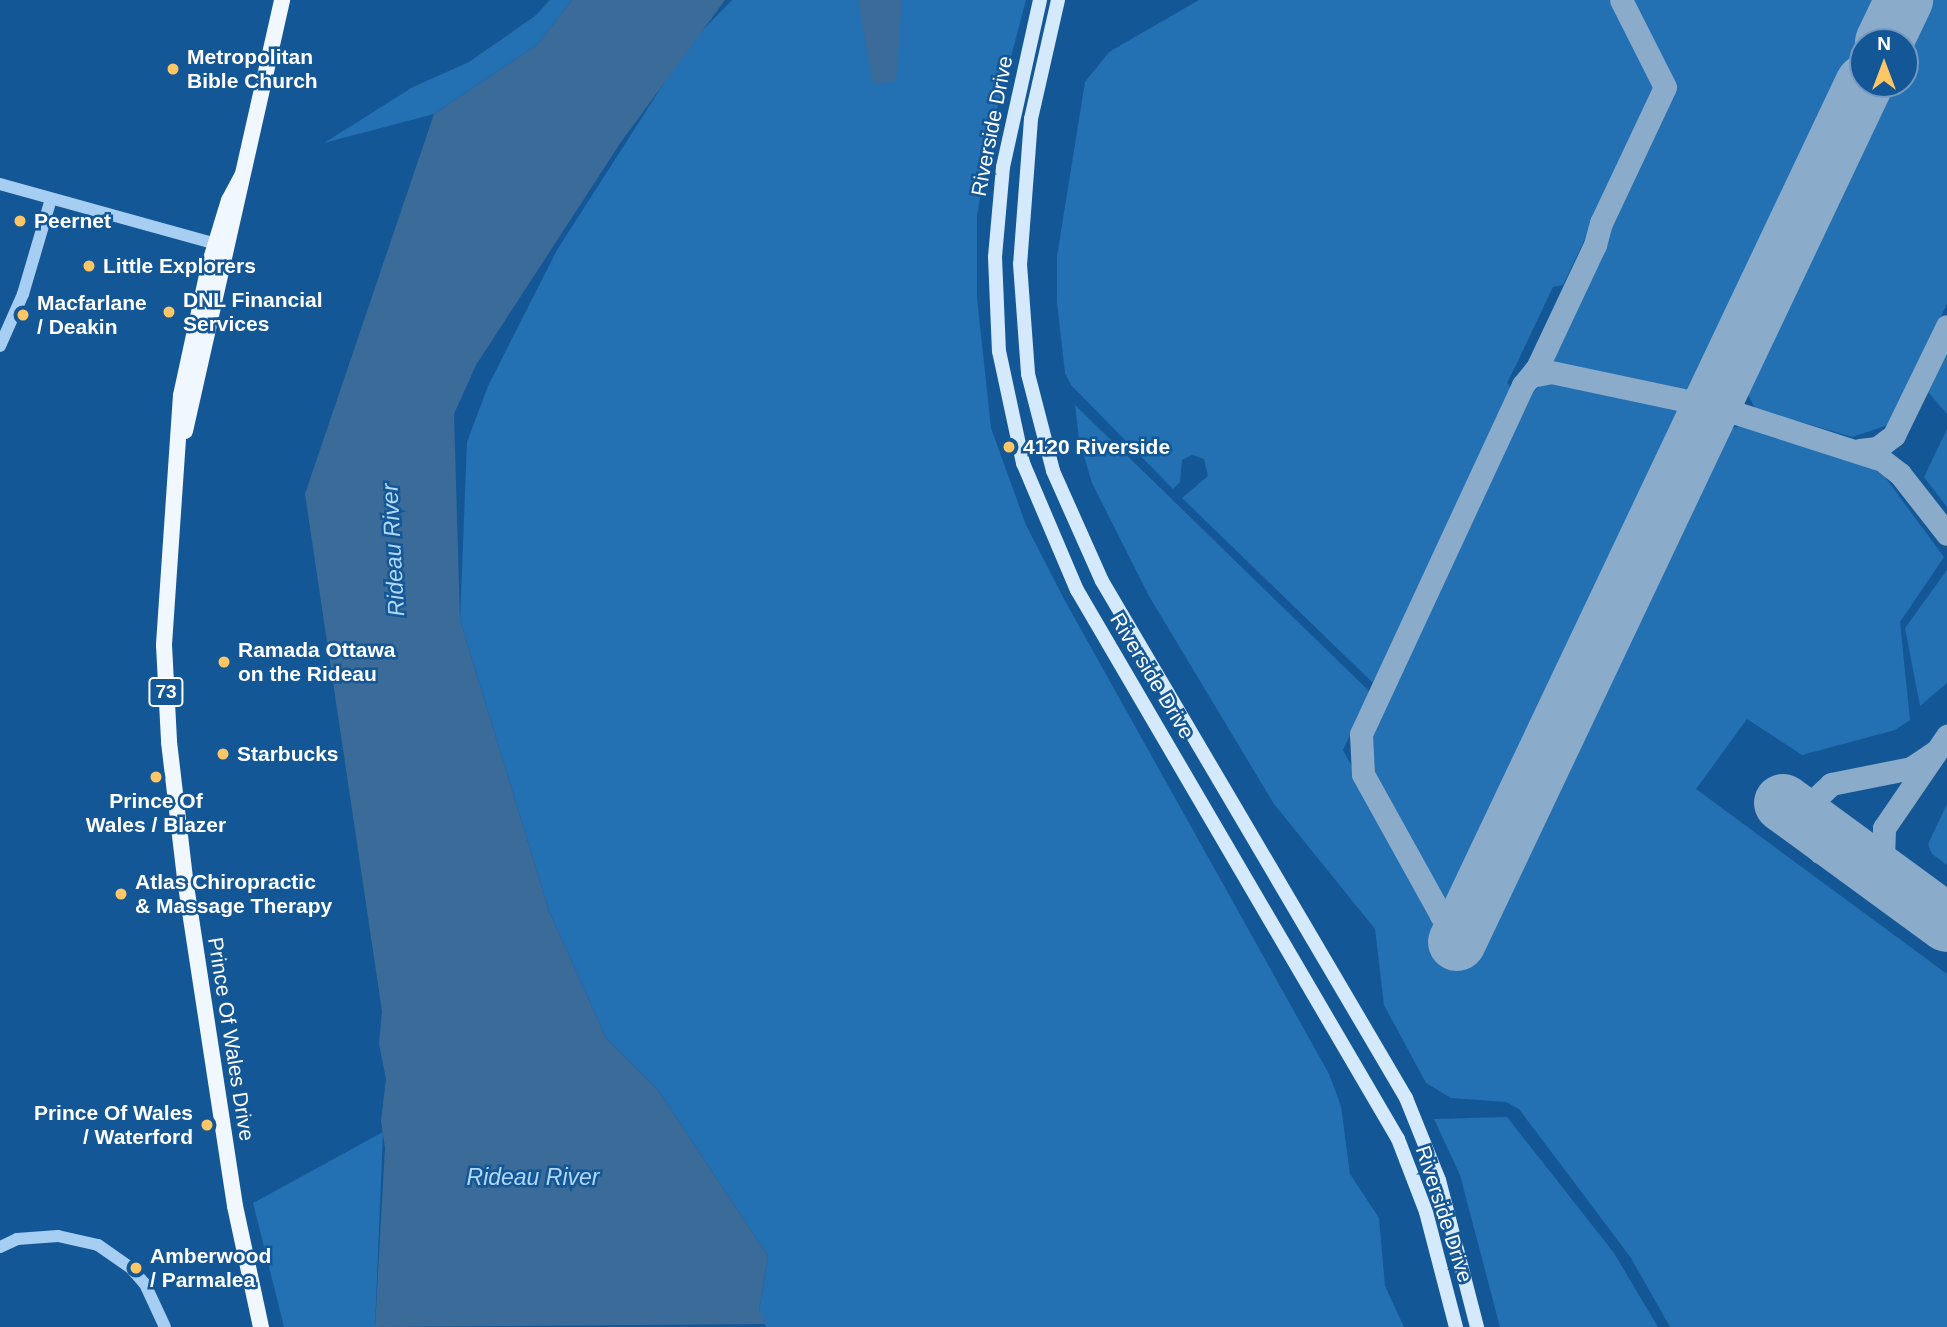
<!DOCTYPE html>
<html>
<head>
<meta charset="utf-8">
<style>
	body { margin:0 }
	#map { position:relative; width:1947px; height:1327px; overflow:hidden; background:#145796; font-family:Arial,sans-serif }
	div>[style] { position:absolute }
	.green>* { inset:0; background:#2370b3 }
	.water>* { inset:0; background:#3b6b99 }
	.taxiway>* { height:23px; margin:-11.5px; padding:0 11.5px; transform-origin:11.5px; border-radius:11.5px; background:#8aabca }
	.runway>* { height:58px; margin:-29px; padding:0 29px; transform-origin:29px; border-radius:29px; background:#8aabca }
	.tertiary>* { height:12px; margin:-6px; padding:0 6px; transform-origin:6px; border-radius:6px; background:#a5cef2 }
	.secondary>* { height:14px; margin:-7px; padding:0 7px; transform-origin:7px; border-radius:7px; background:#d4e9fc }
	.primary>* { height:16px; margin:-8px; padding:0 8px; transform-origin:8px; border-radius:8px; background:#f0f7ff }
	.dots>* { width:19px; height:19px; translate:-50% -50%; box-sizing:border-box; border:4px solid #145796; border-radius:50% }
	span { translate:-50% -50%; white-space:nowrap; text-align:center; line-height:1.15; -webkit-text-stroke:5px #145796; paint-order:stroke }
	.shield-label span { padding:2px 5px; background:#145796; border:2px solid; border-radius:5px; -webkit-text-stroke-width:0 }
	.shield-label { font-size:19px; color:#fff; font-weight:700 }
	.poi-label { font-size:21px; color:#fff; font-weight:700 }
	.left { translate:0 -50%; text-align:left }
	.right { translate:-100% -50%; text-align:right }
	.street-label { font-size:21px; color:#fff }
	.water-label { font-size:23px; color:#b2d8f9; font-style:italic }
	.north { position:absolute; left:1849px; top:28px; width:70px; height:70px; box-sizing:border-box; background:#145796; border:2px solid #729ac0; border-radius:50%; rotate:0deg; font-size:19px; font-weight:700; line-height:28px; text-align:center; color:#fff }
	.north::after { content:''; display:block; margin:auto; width:24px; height:32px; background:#ffc666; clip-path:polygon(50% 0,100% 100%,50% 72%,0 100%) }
</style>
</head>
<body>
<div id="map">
	<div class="green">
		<div style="clip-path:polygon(550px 0,572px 0,537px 45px,434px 114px,324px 143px,413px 87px,469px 62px,535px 16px)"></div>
		<div style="clip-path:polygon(732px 0,1026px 0,991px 132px,977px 216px,977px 298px,991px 428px,1026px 525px,1064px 599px,1329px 1074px,1341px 1106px,1350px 1174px,1379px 1218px,1385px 1286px,1404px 1327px,766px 1327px,759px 1310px,768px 1256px,658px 1090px,606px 1038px,549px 911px,460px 620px,467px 442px,488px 386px,557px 250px,689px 44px)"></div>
		<div style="clip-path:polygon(1199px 0,1614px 0,1653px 71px,1656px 90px,1563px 285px,1553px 287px,1517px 363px,1507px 383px,1514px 392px,1373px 683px,1182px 498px,1208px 476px,1204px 459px,1192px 455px,1182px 460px,1180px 482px,1173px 489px,1071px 385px,1065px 373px,1057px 302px,1057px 256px,1085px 82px,1109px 52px)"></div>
		<div style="clip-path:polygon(1629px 0,1886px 0,1700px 388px,1683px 392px,1556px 365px,1551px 355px,1675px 84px)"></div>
		<div style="clip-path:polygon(1921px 0,1947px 0,1947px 304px,1888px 425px,1852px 437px,1755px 408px,1741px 382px,1882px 84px,1905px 84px,1905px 42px,1901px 42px)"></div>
		<div style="clip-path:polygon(1947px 352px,1947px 414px,1928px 392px)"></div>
		<div style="clip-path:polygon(1545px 379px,1676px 406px,1690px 415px,1457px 907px,1441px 904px,1371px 772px,1369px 731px,1521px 407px)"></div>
		<div style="clip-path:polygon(1075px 405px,1370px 692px,1343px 750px,1444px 937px,1471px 949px,1716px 432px,1749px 424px,1854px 456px,1885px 477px,1944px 557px,1900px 622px,1910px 720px,1895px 730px,1802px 755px,1747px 719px,1696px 789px,1947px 974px,1947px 1327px,1670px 1327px,1631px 1258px,1519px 1109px,1506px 1102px,1451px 1098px,1426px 1083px,1384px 1005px,1375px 929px,1274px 804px,1149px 596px,1092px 483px,1079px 439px)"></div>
		<div style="clip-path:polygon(1947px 429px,1947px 507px,1924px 477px)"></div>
		<div style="clip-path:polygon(1947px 570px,1947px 683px,1920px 706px,1905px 628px)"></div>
		<div style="clip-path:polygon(1947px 804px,1947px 865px,1932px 854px,1928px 844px)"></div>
		<div style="clip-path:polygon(1507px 1117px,1614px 1253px,1658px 1327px,1500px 1327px,1460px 1175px,1434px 1119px)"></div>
		<div style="clip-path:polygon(383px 1132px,375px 1327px,284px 1327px,253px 1203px)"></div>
	</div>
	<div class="water">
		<div style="clip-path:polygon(572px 0,725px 0,621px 142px,476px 365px,454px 414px,460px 620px,549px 911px,606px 1038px,658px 1090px,768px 1256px,759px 1310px,767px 1324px,375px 1327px,385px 1148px,381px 1121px,386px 1079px,379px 1044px,382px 1011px,305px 494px,434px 114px,537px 45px)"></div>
		<div style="clip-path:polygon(858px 0,902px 0,896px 82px,873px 83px)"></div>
	</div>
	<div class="taxiway">
		<div style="left:1750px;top:329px;width:39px;rotate:-64deg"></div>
		<div style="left:1531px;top:376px;width:20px;rotate:-11deg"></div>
		<div style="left:1551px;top:372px;width:140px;rotate:12deg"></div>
		<div style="left:1688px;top:401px;width:16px;rotate:-4deg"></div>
		<div style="left:1704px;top:400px;width:16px;rotate:-40deg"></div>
		<div style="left:1716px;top:390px;width:85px;rotate:-64.9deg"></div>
		<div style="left:1860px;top:450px;width:17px;rotate:-7deg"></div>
		<div style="left:1877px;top:448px;width:21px;rotate:-37deg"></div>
		<div style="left:1894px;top:435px;width:121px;rotate:-64.1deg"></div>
		<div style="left:1664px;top:511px;width:90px;rotate:-64.3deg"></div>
		<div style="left:1703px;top:430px;width:18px;rotate:-47deg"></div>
		<div style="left:1715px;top:417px;width:16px;rotate:-22deg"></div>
		<div style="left:1730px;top:411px;width:160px;rotate:17.9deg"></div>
		<div style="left:1882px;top:460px;width:23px;rotate:38deg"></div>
		<div style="left:1900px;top:474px;width:76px;rotate:51.9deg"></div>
		<div style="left:1496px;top:855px;width:68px;rotate:117.3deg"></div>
		<div style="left:1465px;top:915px;width:14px;rotate:163deg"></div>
		<div style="left:1452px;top:919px;width:12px;rotate:-160deg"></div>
		<div style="left:1441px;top:915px;width:161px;rotate:-119deg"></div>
		<div style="left:1363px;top:774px;width:40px;rotate:-92.9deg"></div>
		<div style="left:1361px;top:734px;width:385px;rotate:-65.1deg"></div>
		<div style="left:1523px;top:385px;width:22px;rotate:-51deg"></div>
		<div style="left:1537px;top:368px;width:136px;rotate:-64.8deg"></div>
		<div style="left:1595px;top:245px;width:23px;rotate:-75deg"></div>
		<div style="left:1601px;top:223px;width:150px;rotate:-64.8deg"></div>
		<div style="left:1665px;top:87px;width:97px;rotate:-116.8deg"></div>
		<div style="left:1900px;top:883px;width:30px;rotate:-124deg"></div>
		<div style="left:1883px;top:858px;width:30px;rotate:-88deg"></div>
		<div style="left:1884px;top:828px;width:112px;rotate:-55.6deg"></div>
		<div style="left:1936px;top:916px;width:83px;rotate:-143.8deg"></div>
		<div style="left:1869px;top:867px;width:51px;rotate:-163deg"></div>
		<div style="left:1820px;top:852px;width:18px;rotate:-124deg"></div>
		<div style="left:1810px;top:837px;width:18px;rotate:-99deg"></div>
		<div style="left:1807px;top:819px;width:18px;rotate:-74deg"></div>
		<div style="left:1812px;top:802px;width:26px;rotate:-43deg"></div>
		<div style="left:1831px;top:784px;width:82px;rotate:-11.3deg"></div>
		<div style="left:1911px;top:768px;width:30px;rotate:-34deg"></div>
	</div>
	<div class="runway">
		<div style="left:1884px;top:42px;width:47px;rotate:-64.5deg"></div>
		<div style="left:1783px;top:803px;width:203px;rotate:36.2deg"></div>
		<div style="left:1457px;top:942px;width:950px;rotate:-64.62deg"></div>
	</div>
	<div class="tertiary">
		<div style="left:0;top:184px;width:232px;rotate:15.5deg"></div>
		<div style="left:0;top:346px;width:57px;rotate:-66.1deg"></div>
		<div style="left:23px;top:294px;width:99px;rotate:-73.6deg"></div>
		<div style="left:0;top:1247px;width:19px;rotate:-25deg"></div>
		<div style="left:17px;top:1239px;width:41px;rotate:-4.2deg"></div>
		<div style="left:58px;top:1236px;width:41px;rotate:12.7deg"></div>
		<div style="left:98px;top:1245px;width:40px;rotate:34.9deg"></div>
		<div style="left:131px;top:1268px;width:21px;rotate:49deg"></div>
		<div style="left:145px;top:1284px;width:47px;rotate:65.1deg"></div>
	</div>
	<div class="secondary">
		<div style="left:1040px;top:0;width:171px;rotate:102.5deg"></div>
		<div style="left:1003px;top:167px;width:90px;rotate:95.1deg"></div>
		<div style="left:995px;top:257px;width:94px;rotate:87.6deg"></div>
		<div style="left:999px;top:351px;width:115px;rotate:77.9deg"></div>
		<div style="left:1023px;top:463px;width:138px;rotate:67deg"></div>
		<div style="left:1077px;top:590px;width:636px;rotate:59.69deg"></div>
		<div style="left:1398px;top:1139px;width:78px;rotate:69deg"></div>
		<div style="left:1426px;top:1212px;width:119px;rotate:75.4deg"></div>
		<div style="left:1058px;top:0;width:122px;rotate:102.8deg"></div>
		<div style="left:1031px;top:119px;width:145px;rotate:94.3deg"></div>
		<div style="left:1020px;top:264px;width:110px;rotate:85.8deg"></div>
		<div style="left:1028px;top:374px;width:100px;rotate:75.5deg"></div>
		<div style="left:1053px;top:471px;width:120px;rotate:66deg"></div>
		<div style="left:1102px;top:581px;width:600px;rotate:59.54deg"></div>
		<div style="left:1406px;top:1098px;width:88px;rotate:68.1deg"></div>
		<div style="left:1439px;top:1180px;width:152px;rotate:75.5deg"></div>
	</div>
	<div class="primary">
		<div style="left:242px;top:176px;width:27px;rotate:118deg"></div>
		<div style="left:229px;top:200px;width:69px;rotate:106.9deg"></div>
		<div style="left:209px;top:266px;width:132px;rotate:102.2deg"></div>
		<div style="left:181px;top:395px;width:251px;rotate:93.9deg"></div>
		<div style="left:164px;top:645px;width:97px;rotate:87deg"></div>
		<div style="left:169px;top:742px;width:138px;rotate:83.3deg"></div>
		<div style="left:185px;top:879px;width:331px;rotate:81.3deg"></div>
		<div style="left:235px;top:1206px;width:124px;rotate:77.9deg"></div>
		<div style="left:185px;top:431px;width:442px;rotate:-77.3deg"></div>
	</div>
	<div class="dots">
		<div style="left:173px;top:69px;background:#ffc666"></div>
		<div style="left:20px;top:221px;background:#ffc666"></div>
		<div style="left:89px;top:266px;background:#ffc666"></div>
		<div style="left:169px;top:312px;background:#ffc666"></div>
		<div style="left:23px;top:315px;background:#ffc666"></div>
		<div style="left:1009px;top:447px;background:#ffc666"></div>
		<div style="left:224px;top:662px;background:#ffc666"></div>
		<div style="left:223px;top:754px;background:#ffc666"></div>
		<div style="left:156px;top:777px;background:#ffc666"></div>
		<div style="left:121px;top:894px;background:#ffc666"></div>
		<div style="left:207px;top:1125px;background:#ffc666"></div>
		<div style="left:136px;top:1268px;background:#ffc666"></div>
	</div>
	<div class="shield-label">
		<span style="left:166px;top:692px">73</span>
	</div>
	<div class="poi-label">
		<span class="left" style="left:187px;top:69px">Metropolitan<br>Bible Church</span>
		<span class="left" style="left:34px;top:221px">Peernet</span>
		<span class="left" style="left:103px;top:266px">Little Explorers</span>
		<span class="left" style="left:183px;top:312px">DNL Financial<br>Services</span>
		<span class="left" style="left:37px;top:315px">Macfarlane<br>/ Deakin</span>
		<span class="left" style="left:1023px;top:447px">4120 Riverside</span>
		<span class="left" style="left:238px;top:662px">Ramada Ottawa<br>on the Rideau</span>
		<span class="left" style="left:237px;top:754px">Starbucks</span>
		<span style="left:156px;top:813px">Prince Of<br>Wales / Blazer</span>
		<span class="left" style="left:135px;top:894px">Atlas Chiropractic<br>&amp; Massage Therapy</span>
		<span class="right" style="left:193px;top:1125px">Prince Of Wales<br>/ Waterford</span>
		<span class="left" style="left:150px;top:1268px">Amberwood<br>/ Parmalea</span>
	</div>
	<div class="street-label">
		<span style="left:992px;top:126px;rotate:-79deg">Riverside Drive</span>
		<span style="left:1152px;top:676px;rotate:59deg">Riverside Drive</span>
		<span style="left:231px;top:1039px;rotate:81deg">Prince Of Wales Drive</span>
		<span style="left:1444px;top:1214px;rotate:72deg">Riverside Drive</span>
	</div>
	<div class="water-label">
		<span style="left:393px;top:550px;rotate:-93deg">Rideau River</span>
		<span style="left:533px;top:1177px">Rideau River</span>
	</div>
	<div class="north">N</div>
</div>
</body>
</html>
